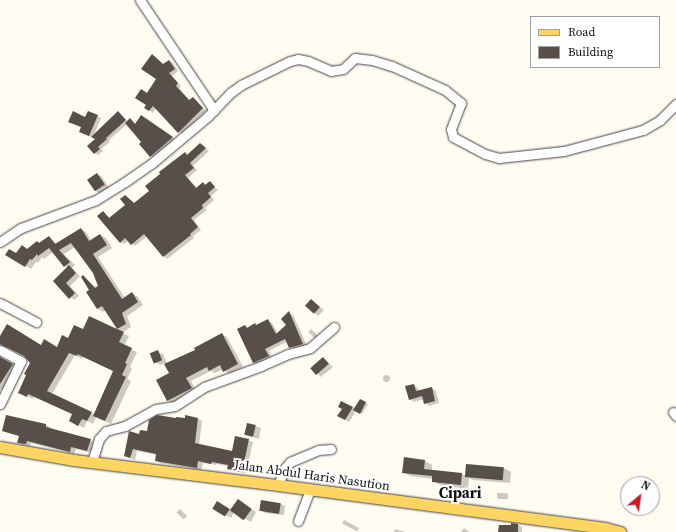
<!DOCTYPE html>
<html>
<head>
<meta charset="utf-8">
<style>
	body { margin:0 }
	#map { position:relative; width:676px; height:532px; overflow:hidden; background:#fffcf1; font-family:"Source Serif 4",serif }
	div>[style] { position:absolute }
	.shadow>* { inset:0; background:#0003; transform-origin:0 0 }
	.round { border-radius:50% }
	.building>* { inset:0; background:#594f4a; transform-origin:0 0 }
	.roads { filter:drop-shadow(0 0 1px #424242) drop-shadow(0 0 1px #424242) }
	.minor>* { height:9px; margin:-4.5px; padding:0 4.5px; transform-origin:4.5px; border-radius:4.5px; background:#fff }
	.major>* { height:11px; margin:-5.5px; padding:0 5.5px; transform-origin:5.5px; border-radius:5.5px; background:#ffd561 }
	span { translate:-50% -50%; white-space:nowrap; text-align:center; line-height:1.15; -webkit-text-stroke:4px #fff; paint-order:stroke }
	.street-label { font-size:13px; color:#0f0f0f }
	.quarter-label { font-size:15px; color:#0f0f0f; font-weight:700 }
	.legend { position:absolute; left:530px; top:16px; width:130px; height:52px; box-sizing:border-box; background:#fff; border:1px solid #9f9f9f; margin:0; padding:5px 7px; list-style:none; font-size:12px; color:#0f0f0f }
	.legend li { display:flex; align-items:center; gap:8px; height:20px }
	.legend b { width:20px; border:1px solid #9f9f9f }
	.north { position:absolute; left:620px; top:476px; width:40px; height:40px; box-sizing:border-box; background:#fff; border:1px solid #9f9f9f; border-radius:50%; rotate:29deg; font-size:11px; font-weight:700; line-height:16px; text-align:center; color:#0f0f0f }
	.north::after { content:''; display:block; margin:auto; width:14px; height:18px; background:#cf1725; clip-path:polygon(50% 0,100% 100%,50% 72%,0 100%) }
</style>
</head>
<body>
<div id="map">
	<div class="shadow">
		<div style="clip-path:polygon(153px 55px,164px 65px,169px 61px,173px 63px,178px 71px,172px 76px,181px 86px,179px 88px,190px 101px,193px 98px,196px 100px,206px 111px,182px 134px,156px 108px,153px 113px,146px 108px,148px 94px,158px 79px)"></div>
		<div style="clip-path:polygon(118px 112px,128px 122px,130px 120px,136px 124px,146px 119px,176px 140px,155px 159px,151px 156px,143px 142px,127px 124px,109px 140px,110px 142px,101px 149px,103px 151px,98px 155px,95px 153px,96px 139px,84px 134px,86px 118px,97px 116px,101px 118px,94px 135px)"></div>
		<div style="clip-path:polygon(200px 144px,209px 151px,193px 166px,197px 170px,188px 178px,197px 188px,203px 183px,206px 185px,210px 182px,218px 190px,211px 196px,214px 200px,205px 208px,207px 210px,194px 220px,201px 230px,193px 236px,194px 238px,167px 259px,147px 236px,135px 246px,128px 241px,124px 244px,121px 242px,103px 212px,111px 219px,127px 205px,125px 196px,135px 204px,150px 191px,185px 153px,188px 155px)"></div>
		<div style="clip-path:polygon(97px 174px,102px 177px,109px 188px,101px 194px,96px 191px)"></div>
		<div style="clip-path:polygon(evenodd,81px 229px,86px 232px,91px 240px,100px 235px,106px 238px,112px 248px,98px 257px,125px 298px,132px 293px,138px 297px,143px 305px,127px 316px,131px 327px,122px 333px,129px 336px,124px 346px,137px 352px,130px 367px,132px 369px,127px 379px,131px 381px,111px 424px,96px 417px,93px 424px,87px 421px,84px 428px,76px 424px,73px 414px,34px 397px,33px 399px,25px 395px,32px 363px,25px 356px,6px 347px,0 351px,0 339px,57px 348px,83px 331px,120px 332px,106px 310px,103px 312px,98px 309px,83px 277px,97px 288px,99px 286px,94px 272px,75px 247px,64px 254px,75px 265px,72px 268px,80px 276px,70px 286px,79px 296px,74px 300px,54px 281px,68px 268px,53px 252px,44px 259px,42px 257px,38px 263px,36px 262px,31px 269px,7px 255px,16px 254px,28px 250px,49px 237px,57px 244px,81px 229px,75px 355px,82px 359px,83px 357px,114px 371px,94px 414px,52px 394px,75px 355px)"></div>
		<div style="clip-path:polygon(311px 300px,324px 310px,318px 316px,306px 305px)"></div>
		<div style="clip-path:polygon(289px 313px,293px 315px,307px 346px,294px 349px,286px 342px,269px 351px,272px 358px,258px 364px,253px 362px,245px 326px,249px 328px,268px 321px,272px 323px,278px 334px,287px 325px)"></div>
		<div style="left:311px;top:329px;width:10px;height:4px;rotate:45deg"></div>
		<div style="clip-path:polygon(222px 334px,227px 337px,243px 367px,229px 374px,223px 369px,215px 373px,211px 371px,191px 381px,196px 391px,173px 403px,167px 400px,171px 373px,165px 363px,160px 365px,155px 362px,158px 352px,163px 354px,167px 364px,197px 350px)"></div>
		<div style="clip-path:polygon(0 352px,1px 358px,18px 368px,3px 391px,0 389px)"></div>
		<div style="clip-path:polygon(323px 358px,333px 367px,321px 377px,312px 368px)"></div>
		<div class="round" style="left:382.5px;top:374.5px;width:7px;height:7px"></div>
		<div style="clip-path:polygon(414px 385px,418px 388px,419px 391px,432px 388px,436px 391px,439px 403px,429px 406px,425px 403px,424px 399px,414px 402px,410px 399px)"></div>
		<div style="clip-path:polygon(360px 400px,368px 404px,362px 414px,356px 411px,349px 422px,339px 416px,343px 409px,342px 402px,355px 409px)"></div>
		<div style="clip-path:polygon(7px 417px,46px 425px,50px 427px,50px 429px,90px 440px,95px 443px,92px 453px,76px 449px,74px 454px,31px 443px,30px 446px,23px 445px,18px 442px,20px 436px,3px 430px)"></div>
		<div style="clip-path:polygon(198px 419px,202px 421px,199px 445px,233px 452px,236px 437px,253px 442px,246px 473px,232px 471px,228px 468px,229px 466px,216px 464px,216px 465px,203px 463px,201px 470px,160px 463px,156px 460px,157px 455px,137px 451px,135px 460px,125px 456px,140px 435px,176px 420px)"></div>
		<div style="clip-path:polygon(248px 424px,261px 428px,259px 439px,246px 435px)"></div>
		<div style="clip-path:polygon(405px 458px,425px 461px,432px 465px,432px 470px,462px 474px,466px 476px,504px 468px,511px 472px,510px 483px,473px 480px,469px 478px,468px 489px,440px 485px,433px 481px,433px 479px,410px 476px,403px 472px)"></div>
		<div style="left:294px;top:470px;width:8px;height:5px;rotate:14deg"></div>
		<div style="clip-path:polygon(497px 493px,506px 493px,508px 494px,508px 499px,499px 499px,497px 498px)"></div>
		<div style="clip-path:polygon(217px 503px,233px 511px,243px 503px,256px 512px,251px 522px,234px 512px,231px 518px,214px 508px)"></div>
		<div style="clip-path:polygon(281px 504px,285px 506px,284px 515px,265px 513px,261px 510px)"></div>
		<div style="left:180px;top:509px;width:10px;height:5px;rotate:45deg"></div>
		<div style="left:344px;top:520px;width:17px;height:4px;rotate:28deg"></div>
		<div style="clip-path:polygon(518px 525px,522px 527px,522px 532px,499px 532px)"></div>
		<div style="clip-path:polygon(464px 528px,468px 531px,470px 532px,461px 532px)"></div>
		<div style="clip-path:polygon(395px 529px,403px 531px,405px 532px,394px 532px)"></div>
	</div>
	<div class="building">
		<div style="clip-path:polygon(152px 54px,163px 64px,169px 60px,175px 69px,169px 73px,178px 83px,176px 86px,189px 100px,193px 97px,203px 108px,178px 133px,153px 106px,149px 111px,144px 108px,146px 105px,135px 98px,141px 89px,147px 93px,156px 79px,141px 69px)"></div>
		<div style="clip-path:polygon(73px 111px,85px 117px,88px 111px,98px 115px,89px 136px,79px 132px,81px 127px,68px 122px)"></div>
		<div style="clip-path:polygon(118px 111px,126px 120px,106px 138px,107px 139px,98px 147px,100px 149px,94px 154px,87px 146px,95px 139px,91px 137px)"></div>
		<div style="clip-path:polygon(141px 115px,173px 137px,150px 157px,139px 144px,141px 142px,125px 123px,130px 118px,135px 124px)"></div>
		<div style="clip-path:polygon(200px 143px,206px 148px,190px 163px,194px 168px,185px 175px,196px 188px,203px 182px,205px 185px,210px 181px,215px 187px,208px 193px,211px 197px,202px 205px,203px 208px,191px 218px,198px 227px,190px 234px,191px 235px,163px 257px,144px 234px,131px 245px,125px 238px,120px 243px,97px 216px,103px 211px,109px 218px,125px 205px,120px 199px,125px 195px,134px 203px,149px 191px,145px 186px,160px 174px,159px 172px,185px 152px,187px 155px)"></div>
		<div style="left:97px;top:173px;width:14px;height:12px;rotate:56deg"></div>
		<div style="clip-path:polygon(81px 228px,89px 241px,100px 234px,107px 245px,93px 254px,122px 299px,132px 292px,138px 302px,122px 313px,126px 324px,117px 329px,124px 332px,119px 342px,132px 348px,125px 363px,127px 364px,122px 375px,126px 377px,105px 421px,93px 416px,113px 371px,77px 354px,77px 356px,69px 353px,47px 391px,92px 412px,87px 421px,82px 419px,78px 426px,69px 421px,72px 414px,28px 394px,27px 397px,18px 393px,26px 375px,24px 374px,30px 363px,24px 356px,0 344px,0 336px,7px 324px,41px 345px,44px 339px,57px 347px,62px 335px,68px 338px,74px 325px,83px 329px,89px 316px,117px 329px,102px 306px,97px 309px,86px 292px,89px 290px,81px 277px,83px 275px,95px 288px,98px 286px,93px 273px,71px 243px,59px 250px,70px 262px,64px 267px,49px 248px,38px 256px,37px 254px,32px 260px,30px 259px,25px 267px,5px 255px,9px 249px,16px 253px,22px 245px,27px 249px,37px 241px,39px 243px,49px 236px,55px 244px)"></div>
		<div style="clip-path:polygon(69px 265px,76px 273px,66px 283px,75px 293px,69px 299px,53px 281px)"></div>
		<div style="left:311px;top:299px;width:12px;height:9px;rotate:42deg"></div>
		<div style="clip-path:polygon(289px 311px,303px 344px,289px 348px,285px 339px,265px 349px,269px 356px,253px 363px,237px 329px,245px 325px,247px 328px,255px 323px,256px 325px,268px 319px,276px 334px,286px 325px,281px 319px)"></div>
		<div style="clip-path:polygon(222px 333px,238px 364px,223px 372px,220px 365px,209px 371px,207px 367px,186px 378px,192px 388px,167px 401px,156px 380px,169px 373px,164px 364px,195px 350px,194px 348px)"></div>
		<div style="left:158px;top:350px;width:11px;height:9px;rotate:68deg"></div>
		<div style="clip-path:polygon(0 357px,13px 364px,0 384px)"></div>
		<div style="left:323px;top:357px;width:9px;height:17px;rotate:49deg"></div>
		<div style="clip-path:polygon(414px 384px,416px 391px,432px 387px,435px 401px,424px 404px,422px 396px,409px 400px,405px 386px)"></div>
		<div style="clip-path:polygon(360px 399px,366px 402px,360px 414px,353px 410px)"></div>
		<div style="clip-path:polygon(341px 401px,353px 407px,345px 420px,337px 416px,342px 409px,338px 407px)"></div>
		<div style="clip-path:polygon(6px 415px,46px 424px,46px 427px,91px 439px,87px 451px,71px 447px,70px 452px,27px 441px,26px 444px,17px 443px,19px 436px,2px 431px)"></div>
		<div style="clip-path:polygon(157px 415px,176px 418px,176px 417px,185px 418px,185px 415px,198px 418px,195px 443px,232px 451px,235px 436px,249px 439px,242px 472px,227px 469px,228px 465px,212px 462px,211px 464px,198px 461px,197px 468px,155px 461px,156px 454px,133px 449px,130px 458px,124px 456px,129px 431px,139px 434px,140px 430px,147px 431px,149px 420px)"></div>
		<div style="left:247px;top:423px;width:9px;height:12px;rotate:13deg"></div>
		<div style="clip-path:polygon(404px 457px,425px 460px,424px 469px,462px 473px,461px 485px,432px 482px,432px 476px,402px 473px)"></div>
		<div style="left:466px;top:464px;width:38px;height:13px;rotate:5deg"></div>
		<div style="left:238px;top:499px;width:17px;height:14px;rotate:36deg"></div>
		<div style="left:261px;top:500px;width:20px;height:11px;rotate:9deg"></div>
		<div style="left:217px;top:501px;width:15px;height:9px;rotate:32deg"></div>
		<div style="clip-path:polygon(511px 523px,518px 524px,518px 532px,498px 532px,499px 525px,511px 525px)"></div>
	</div>
	<div class="roads">
		<div class="minor">
			<div style="left:140px;top:0;width:133px;rotate:56.1deg"></div>
			<div style="left:0;top:242px;width:25px;rotate:-34deg"></div>
			<div style="left:21px;top:228px;width:80px;rotate:-20.5deg"></div>
			<div style="left:96px;top:200px;width:34px;rotate:-32deg"></div>
			<div style="left:125px;top:182px;width:32px;rotate:-35deg"></div>
			<div style="left:151px;top:164px;width:73px;rotate:-40deg"></div>
			<div style="left:207px;top:117px;width:33px;rotate:-46deg"></div>
			<div style="left:230px;top:93px;width:14px;rotate:-36deg"></div>
			<div style="left:241px;top:85px;width:55px;rotate:-26.1deg"></div>
			<div style="left:290px;top:61px;width:8px;rotate:-14deg"></div>
			<div style="left:298px;top:59px;width:10px;rotate:11deg"></div>
			<div style="left:308px;top:61px;width:25px;rotate:23deg"></div>
			<div style="left:331px;top:71px;width:12px;rotate:-9deg"></div>
			<div style="left:343px;top:69px;width:16px;rotate:-43deg"></div>
			<div style="left:355px;top:58px;width:17px;rotate:7deg"></div>
			<div style="left:372px;top:60px;width:21px;rotate:17deg"></div>
			<div style="left:392px;top:66px;width:58px;rotate:24.4deg"></div>
			<div style="left:445px;top:90px;width:21px;rotate:39deg"></div>
			<div style="left:461px;top:103px;width:28px;rotate:111deg"></div>
			<div style="left:451px;top:129px;width:8px;rotate:76deg"></div>
			<div style="left:453px;top:137px;width:36px;rotate:28deg"></div>
			<div style="left:485px;top:154px;width:15px;rotate:16deg"></div>
			<div style="left:499px;top:158px;width:65px;rotate:-6.1deg"></div>
			<div style="left:564px;top:151px;width:82px;rotate:-14.9deg"></div>
			<div style="left:643px;top:130px;width:20px;rotate:-30deg"></div>
			<div style="left:660px;top:120px;width:23px;rotate:-45deg"></div>
			<div style="left:0;top:303px;width:41px;rotate:27.8deg"></div>
			<div style="left:0;top:350px;width:24px;rotate:28deg"></div>
			<div style="left:21px;top:361px;width:48px;rotate:116deg"></div>
			<div style="left:673px;top:412px;width:5px;rotate:53deg"></div>
			<div style="left:92px;top:462px;width:24px;rotate:-73deg"></div>
			<div style="left:99px;top:439px;width:11px;rotate:-49deg"></div>
			<div style="left:106px;top:431px;width:20px;rotate:-15deg"></div>
			<div style="left:125px;top:426px;width:35px;rotate:-29deg"></div>
			<div style="left:156px;top:409px;width:19px;rotate:-9deg"></div>
			<div style="left:175px;top:406px;width:35px;rotate:-33deg"></div>
			<div style="left:204px;top:387px;width:61px;rotate:-20.2deg"></div>
			<div style="left:261px;top:366px;width:30px;rotate:-24deg"></div>
			<div style="left:288px;top:354px;width:23px;rotate:-15deg"></div>
			<div style="left:310px;top:348px;width:32px;rotate:-41deg"></div>
			<div style="left:278px;top:485px;width:18px;rotate:-68deg"></div>
			<div style="left:285px;top:468px;width:8px;rotate:-50deg"></div>
			<div style="left:290px;top:462px;width:30px;rotate:-23deg"></div>
			<div style="left:318px;top:450px;width:13px;rotate:-4deg"></div>
			<div style="left:298px;top:521px;width:34px;rotate:-69deg"></div>
		</div>
		<div class="major">
			<div style="left:0;top:447px;width:75px;rotate:10deg"></div>
			<div style="left:74px;top:460px;width:206px;rotate:7deg"></div>
			<div style="left:278px;top:485px;width:330px;rotate:7.5deg"></div>
			<div style="left:605px;top:528px;width:16px;rotate:15deg"></div>
		</div>
	</div>
	<div class="street-label">
		<span style="left:312px;top:476px;rotate:8deg">Jalan Abdul Haris Nasution</span>
	</div>
	<div class="quarter-label">
		<span style="left:460px;top:493px">Cipari</span>
	</div>
	<ul class="legend">
	<li><b style="height:5px;background:#ffd561"></b>Road</li>
	<li><b style="height:11px;background:#594f4a"></b>Building</li>
	</ul>
	<div class="north">N</div>
</div>
</body>
</html>
